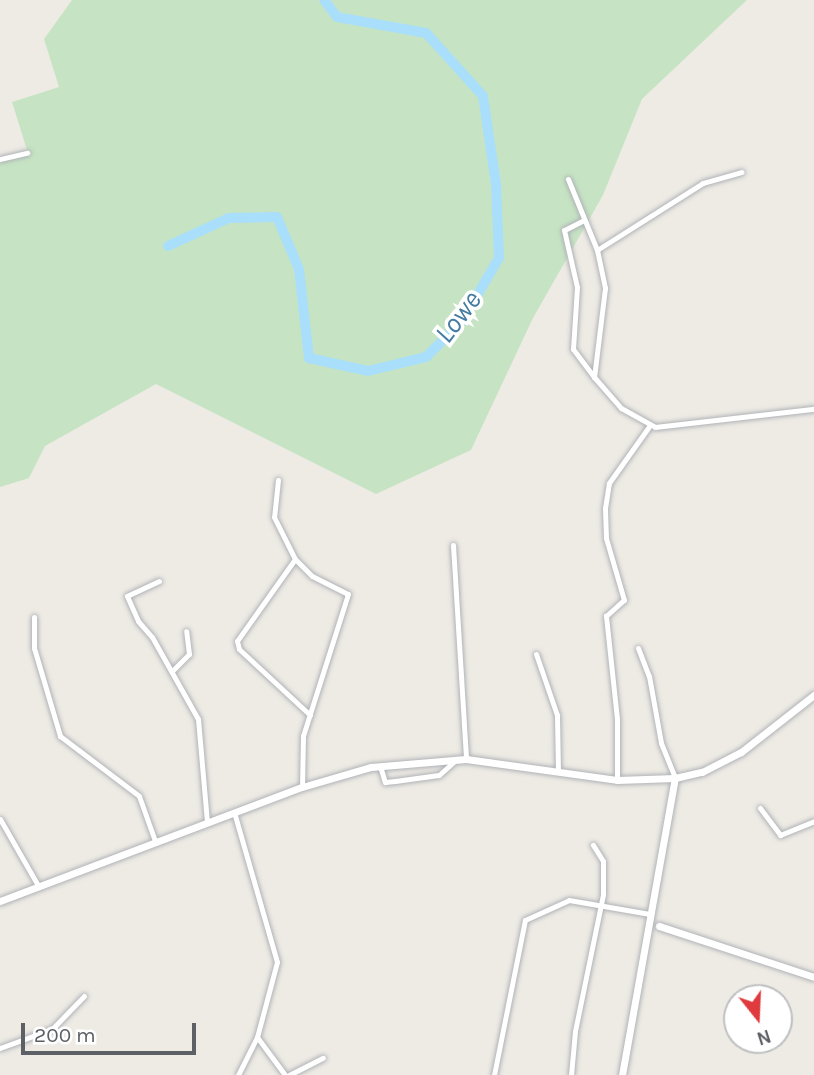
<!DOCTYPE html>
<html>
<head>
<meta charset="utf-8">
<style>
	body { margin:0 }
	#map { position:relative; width:814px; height:1075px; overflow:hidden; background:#eeebe5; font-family:Karla,sans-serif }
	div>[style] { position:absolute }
	.green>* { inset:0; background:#c6e4c3 }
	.river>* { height:10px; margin:-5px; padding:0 5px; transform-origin:5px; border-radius:5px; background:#a9dffa }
	.roads { filter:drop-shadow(0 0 2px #b0b3b7) drop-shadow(0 0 2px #b0b3b7) }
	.street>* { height:5px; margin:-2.5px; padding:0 2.5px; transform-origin:2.5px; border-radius:2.5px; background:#fff }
	.secondary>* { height:7px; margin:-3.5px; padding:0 3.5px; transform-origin:3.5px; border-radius:3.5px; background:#fff }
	span { translate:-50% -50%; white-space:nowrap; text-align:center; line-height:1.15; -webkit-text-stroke:7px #fff; paint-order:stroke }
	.water-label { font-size:28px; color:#447ca3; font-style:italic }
	.north { position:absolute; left:723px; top:984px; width:70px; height:70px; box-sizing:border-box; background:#fff; border:2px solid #bec0c1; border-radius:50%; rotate:162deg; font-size:19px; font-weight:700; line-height:28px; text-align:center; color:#5d6165 }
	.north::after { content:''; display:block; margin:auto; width:24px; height:32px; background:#df3a3e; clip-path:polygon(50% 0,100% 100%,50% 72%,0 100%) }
	.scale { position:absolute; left:21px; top:1023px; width:175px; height:32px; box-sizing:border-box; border:4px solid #5d6165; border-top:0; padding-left:9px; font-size:21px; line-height:24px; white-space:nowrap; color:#5d6165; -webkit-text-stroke:5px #fff; paint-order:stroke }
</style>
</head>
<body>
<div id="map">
	<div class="green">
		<div style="clip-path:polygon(72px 0,747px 0,642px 99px,603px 195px,533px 318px,471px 450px,376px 494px,156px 384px,45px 446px,29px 478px,0 487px,0 159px,27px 150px,12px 102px,59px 87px,44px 39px)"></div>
	</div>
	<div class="river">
		<div style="left:168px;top:246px;width:67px;rotate:-24.7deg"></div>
		<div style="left:229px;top:218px;width:48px;rotate:-1.2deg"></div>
		<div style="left:277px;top:217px;width:56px;rotate:67.1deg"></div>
		<div style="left:299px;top:269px;width:90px;rotate:83.6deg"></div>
		<div style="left:309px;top:358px;width:60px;rotate:12.4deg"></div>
		<div style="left:368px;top:371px;width:60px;rotate:-13.6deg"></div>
		<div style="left:426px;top:357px;width:51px;rotate:-45deg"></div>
		<div style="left:462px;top:321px;width:73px;rotate:-59.6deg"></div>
		<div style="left:499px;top:258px;width:74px;rotate:-92.3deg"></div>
		<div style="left:496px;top:184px;width:89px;rotate:-98.4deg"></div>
		<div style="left:483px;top:96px;width:85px;rotate:-132.1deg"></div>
		<div style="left:426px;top:33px;width:90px;rotate:-169.8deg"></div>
		<div style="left:337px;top:17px;width:21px;rotate:-127deg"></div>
	</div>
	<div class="roads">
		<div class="street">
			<div style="left:0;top:159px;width:28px;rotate:-13deg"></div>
			<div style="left:568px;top:179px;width:77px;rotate:67.8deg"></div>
			<div style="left:597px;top:250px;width:39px;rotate:78deg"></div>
			<div style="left:605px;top:288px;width:90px;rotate:97deg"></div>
			<div style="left:594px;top:377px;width:41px;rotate:48.9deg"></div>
			<div style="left:621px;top:408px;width:39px;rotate:29deg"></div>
			<div style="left:655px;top:427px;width:160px;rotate:-6.5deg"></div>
			<div style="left:584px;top:220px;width:22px;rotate:153deg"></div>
			<div style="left:564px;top:230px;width:58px;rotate:77.2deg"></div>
			<div style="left:577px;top:287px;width:62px;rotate:93.7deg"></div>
			<div style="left:573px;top:349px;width:35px;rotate:53deg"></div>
			<div style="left:597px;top:250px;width:125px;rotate:-32.3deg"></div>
			<div style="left:703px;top:183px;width:40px;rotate:-16deg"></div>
			<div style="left:278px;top:480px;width:37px;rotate:96deg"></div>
			<div style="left:274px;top:517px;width:47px;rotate:63.4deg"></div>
			<div style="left:295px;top:559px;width:24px;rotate:45deg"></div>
			<div style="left:312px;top:576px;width:40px;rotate:26.6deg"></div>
			<div style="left:348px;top:594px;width:149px;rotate:107.6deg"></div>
			<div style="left:303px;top:736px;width:51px;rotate:91.1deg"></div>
			<div style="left:453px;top:545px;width:214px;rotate:86.5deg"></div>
			<div style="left:295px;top:559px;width:100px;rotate:125.3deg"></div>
			<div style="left:237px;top:641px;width:8px;rotate:76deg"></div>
			<div style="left:239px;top:649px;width:97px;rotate:42.9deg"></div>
			<div style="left:159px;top:581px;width:35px;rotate:155deg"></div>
			<div style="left:127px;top:596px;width:27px;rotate:66deg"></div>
			<div style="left:138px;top:621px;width:21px;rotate:49deg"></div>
			<div style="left:152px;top:637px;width:94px;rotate:60.7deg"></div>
			<div style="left:198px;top:719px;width:103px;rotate:85deg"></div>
			<div style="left:34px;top:617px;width:31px;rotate:90deg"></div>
			<div style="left:34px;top:648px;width:92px;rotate:73.5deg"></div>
			<div style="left:60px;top:736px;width:99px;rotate:37.2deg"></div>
			<div style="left:139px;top:796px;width:48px;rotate:70.4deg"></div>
			<div style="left:638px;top:648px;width:30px;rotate:69deg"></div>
			<div style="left:649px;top:676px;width:68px;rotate:79.8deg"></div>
			<div style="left:661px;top:743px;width:38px;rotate:68deg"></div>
			<div style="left:536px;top:654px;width:65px;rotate:71deg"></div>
			<div style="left:557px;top:715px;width:55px;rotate:89deg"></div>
			<div style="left:172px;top:671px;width:24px;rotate:-45deg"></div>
			<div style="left:189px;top:654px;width:23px;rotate:-97deg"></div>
			<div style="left:380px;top:766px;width:17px;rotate:73deg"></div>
			<div style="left:385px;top:782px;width:10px;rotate:-6deg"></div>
			<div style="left:395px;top:781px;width:44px;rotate:-7.8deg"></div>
			<div style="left:439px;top:775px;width:24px;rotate:-42deg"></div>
			<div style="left:617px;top:780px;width:61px;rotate:-90deg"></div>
			<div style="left:617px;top:719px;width:104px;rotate:-96.1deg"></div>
			<div style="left:606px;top:616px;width:24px;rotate:-42deg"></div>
			<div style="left:624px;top:600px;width:65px;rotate:-106.2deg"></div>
			<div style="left:606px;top:538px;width:30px;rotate:-92deg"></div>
			<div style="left:605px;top:508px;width:25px;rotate:-81deg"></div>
			<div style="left:609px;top:483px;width:71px;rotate:-54.7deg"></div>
			<div style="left:760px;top:808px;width:34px;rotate:53deg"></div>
			<div style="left:780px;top:835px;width:37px;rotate:-22deg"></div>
			<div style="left:234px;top:812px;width:156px;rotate:74deg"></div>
			<div style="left:277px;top:962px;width:78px;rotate:104.9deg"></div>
			<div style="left:257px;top:1037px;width:42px;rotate:116.6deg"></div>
			<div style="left:0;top:819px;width:78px;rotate:60.2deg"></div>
			<div style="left:257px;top:1037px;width:47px;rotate:53.6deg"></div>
			<div style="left:0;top:1048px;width:55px;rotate:-20.1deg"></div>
			<div style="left:52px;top:1029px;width:46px;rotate:-45.9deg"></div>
			<div style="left:289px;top:1075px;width:38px;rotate:-27deg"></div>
			<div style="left:494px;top:1075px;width:158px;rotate:-78.7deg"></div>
			<div style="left:525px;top:920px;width:48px;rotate:-24.4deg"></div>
			<div style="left:569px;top:900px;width:82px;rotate:9.8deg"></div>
			<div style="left:571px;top:1075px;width:44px;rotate:-84.8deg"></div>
			<div style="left:575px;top:1031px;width:140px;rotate:-78.4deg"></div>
			<div style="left:603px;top:894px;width:33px;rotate:-90deg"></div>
			<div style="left:603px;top:861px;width:19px;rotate:-122deg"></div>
		</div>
		<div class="secondary">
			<div style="left:0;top:901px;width:323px;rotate:-20.7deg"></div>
			<div style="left:302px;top:787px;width:72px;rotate:-16.2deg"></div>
			<div style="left:371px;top:767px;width:95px;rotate:-4.8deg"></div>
			<div style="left:466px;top:759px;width:152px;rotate:7.9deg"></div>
			<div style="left:617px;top:780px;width:58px;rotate:-2deg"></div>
			<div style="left:675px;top:778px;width:28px;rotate:-13deg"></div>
			<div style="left:702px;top:772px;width:44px;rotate:-27.1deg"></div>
			<div style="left:741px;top:752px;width:93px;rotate:-38deg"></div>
			<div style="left:659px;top:926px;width:163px;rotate:18.2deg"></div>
			<div style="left:622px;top:1075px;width:302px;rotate:-79.9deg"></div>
		</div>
	</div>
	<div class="water-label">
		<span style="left:458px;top:317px;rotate:-53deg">Lowe</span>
	</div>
	<div class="north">N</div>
	<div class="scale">200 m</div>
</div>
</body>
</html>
